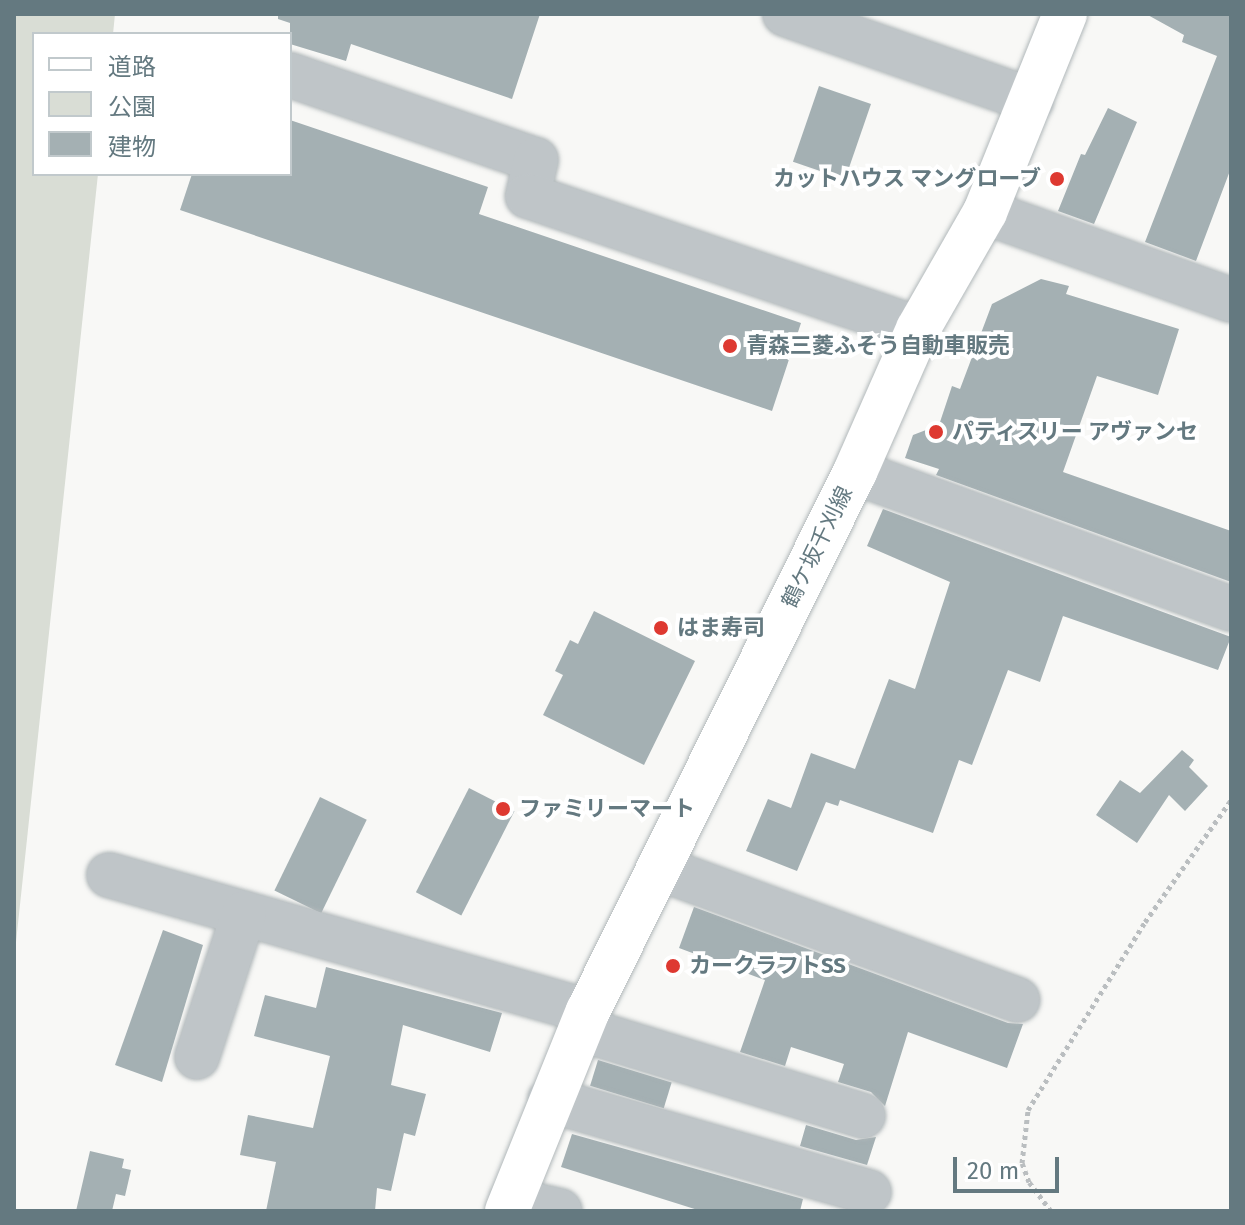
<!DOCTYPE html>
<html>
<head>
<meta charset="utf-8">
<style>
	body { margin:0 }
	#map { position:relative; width:1245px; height:1225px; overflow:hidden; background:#f8f8f6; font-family:"Fira Sans","Noto Sans JP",sans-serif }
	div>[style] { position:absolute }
	.green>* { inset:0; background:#d9ddd5 }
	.building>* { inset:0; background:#a4b0b3; transform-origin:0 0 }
	.path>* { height:5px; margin-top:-2.5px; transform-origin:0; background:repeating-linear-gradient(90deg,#babec0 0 4px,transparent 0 8px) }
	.roads { filter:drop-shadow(0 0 2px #b1b8ba) drop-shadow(0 0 2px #b1b8ba) }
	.minor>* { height:44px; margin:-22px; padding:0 22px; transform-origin:22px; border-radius:22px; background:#bfc5c8 }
	.major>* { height:44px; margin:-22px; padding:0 22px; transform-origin:22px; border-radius:22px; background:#fff }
	.dots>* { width:22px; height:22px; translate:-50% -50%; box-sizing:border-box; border:4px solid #fff; border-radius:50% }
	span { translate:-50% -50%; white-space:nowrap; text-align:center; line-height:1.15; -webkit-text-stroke:8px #fff; paint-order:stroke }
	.poi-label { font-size:22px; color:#647980; font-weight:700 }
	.right { translate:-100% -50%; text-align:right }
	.left { translate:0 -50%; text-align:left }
	.street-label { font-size:22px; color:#647980 }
	.frame { position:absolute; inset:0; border:16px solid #647980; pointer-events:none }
	.legend { position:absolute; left:32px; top:32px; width:260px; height:144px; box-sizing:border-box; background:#fff; border:2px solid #c1c9cc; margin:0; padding:10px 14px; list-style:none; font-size:24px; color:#647980 }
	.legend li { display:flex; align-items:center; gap:16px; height:40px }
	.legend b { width:40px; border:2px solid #c1c9cc }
	.scale { position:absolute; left:953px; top:1157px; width:106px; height:36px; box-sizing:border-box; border:4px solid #647980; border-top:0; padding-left:10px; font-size:24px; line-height:28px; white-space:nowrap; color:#647980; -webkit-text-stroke:6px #fff; paint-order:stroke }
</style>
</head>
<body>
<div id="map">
	<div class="green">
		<div style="clip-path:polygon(14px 14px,115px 14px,113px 34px,34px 34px,34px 174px,98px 174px,14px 961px)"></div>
	</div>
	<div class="building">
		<div style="clip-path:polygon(278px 14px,540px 14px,512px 99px,351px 44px,346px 61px,290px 44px,290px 23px,278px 19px)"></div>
		<div style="clip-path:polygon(1146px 14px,1231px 14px,1231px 168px,1196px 261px,1145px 242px,1217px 56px,1182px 42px,1184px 35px)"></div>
		<div style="left:819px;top:86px;width:55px;height:80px;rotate:19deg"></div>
		<div style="clip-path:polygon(1108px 108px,1137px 122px,1094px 224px,1058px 211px,1081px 154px,1085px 155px)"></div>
		<div style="clip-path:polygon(290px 120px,488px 187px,479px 214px,801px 323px,772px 411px,180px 210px,192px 174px,290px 174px)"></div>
		<div style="clip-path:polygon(1041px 279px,1069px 286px,1066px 294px,1179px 329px,1158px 395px,1097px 376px,1063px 472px,1231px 531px,1231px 582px,936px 475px,939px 469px,905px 458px,913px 435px,939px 425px,952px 386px,960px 389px,992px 304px)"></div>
		<div style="clip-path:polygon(883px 509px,1231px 637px,1218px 670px,1063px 616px,1040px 682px,1008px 670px,972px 765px,959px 760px,933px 833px,840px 800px,838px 806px,826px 802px,797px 871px,746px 851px,768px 799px,791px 808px,811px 753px,855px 769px,889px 679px,915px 689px,950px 582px,867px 546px)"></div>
		<div style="clip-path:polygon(594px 611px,695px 661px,644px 765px,543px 715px,563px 675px,555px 671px,570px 640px,578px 644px)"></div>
		<div style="clip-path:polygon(1182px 750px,1194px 760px,1189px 767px,1208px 786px,1185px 811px,1169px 795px,1137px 843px,1096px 815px,1120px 780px,1140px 793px)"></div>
		<div style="left:469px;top:788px;width:51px;height:117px;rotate:27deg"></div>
		<div style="left:320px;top:797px;width:52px;height:104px;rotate:26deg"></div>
		<div style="clip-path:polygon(694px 907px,1008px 1023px,1023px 1024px,1007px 1068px,908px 1032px,885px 1106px,871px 1092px,838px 1082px,844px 1064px,791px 1047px,785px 1066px,740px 1052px,765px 980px,679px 948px)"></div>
		<div style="clip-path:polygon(163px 930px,203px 945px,162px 1082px,115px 1065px)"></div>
		<div style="clip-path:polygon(326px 967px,502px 1013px,490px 1052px,403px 1025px,391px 1085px,426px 1094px,415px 1136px,404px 1133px,391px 1191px,377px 1188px,375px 1211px,266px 1211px,276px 1162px,240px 1155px,248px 1115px,313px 1128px,330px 1056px,254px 1036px,265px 995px,316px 1008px)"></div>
		<div style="left:598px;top:1060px;width:77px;height:27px;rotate:17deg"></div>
		<div style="clip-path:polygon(806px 1125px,856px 1140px,876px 1137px,867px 1165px,800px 1146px)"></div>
		<div style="clip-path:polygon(572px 1134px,803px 1199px,800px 1211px,701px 1211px,561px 1167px)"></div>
		<div style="clip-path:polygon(90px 1151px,124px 1159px,122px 1168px,131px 1170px,125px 1196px,116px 1194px,112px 1211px,76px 1211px)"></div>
	</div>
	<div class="path">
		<div style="left:1051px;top:1211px;width:36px;rotate:-127deg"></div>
		<div style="left:1029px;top:1182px;width:20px;rotate:-110deg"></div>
		<div style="left:1022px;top:1163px;width:53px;rotate:-83.5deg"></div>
		<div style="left:1028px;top:1110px;width:221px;rotate:-58.1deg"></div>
		<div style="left:1145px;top:922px;width:149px;rotate:-54.8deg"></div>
	</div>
	<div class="roads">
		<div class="minor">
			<div style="left:785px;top:14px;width:261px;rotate:19.3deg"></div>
			<div style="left:290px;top:75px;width:260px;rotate:19.1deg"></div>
			<div style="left:536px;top:160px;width:37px;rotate:103deg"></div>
			<div style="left:528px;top:196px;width:412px;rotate:18.8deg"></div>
			<div style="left:985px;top:212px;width:261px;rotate:19.7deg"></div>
			<div style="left:855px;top:472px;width:400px;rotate:20deg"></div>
			<div style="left:659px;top:868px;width:382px;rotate:20.2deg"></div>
			<div style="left:109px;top:875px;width:498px;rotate:15.9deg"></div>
			<div style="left:581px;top:1029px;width:295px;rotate:17.1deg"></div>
			<div style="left:197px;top:1057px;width:151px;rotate:-71.9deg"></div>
			<div style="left:550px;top:1100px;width:332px;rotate:16.1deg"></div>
			<div style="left:511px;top:1200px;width:50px;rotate:12.7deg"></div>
		</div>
		<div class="major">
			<div style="left:507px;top:1211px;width:216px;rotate:-68deg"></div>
			<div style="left:588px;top:1011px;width:602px;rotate:-63.65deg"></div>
			<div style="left:855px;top:472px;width:156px;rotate:-66.2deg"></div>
			<div style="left:918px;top:329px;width:135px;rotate:-60.2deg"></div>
			<div style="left:985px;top:212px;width:214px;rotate:-68deg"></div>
		</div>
	</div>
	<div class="dots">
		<div style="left:1057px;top:179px;background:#de3931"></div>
		<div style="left:730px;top:346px;background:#de3931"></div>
		<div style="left:936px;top:432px;background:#de3931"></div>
		<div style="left:661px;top:628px;background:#de3931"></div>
		<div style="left:503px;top:809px;background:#de3931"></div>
		<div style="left:673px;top:966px;background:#de3931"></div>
	</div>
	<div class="poi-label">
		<span class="right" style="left:1041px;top:179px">カットハウス マングローブ</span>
		<span class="left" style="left:746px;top:346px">青森三菱ふそう自動車販売</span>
		<span class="left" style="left:952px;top:432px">パティスリー アヴァンセ</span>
		<span class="left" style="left:677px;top:628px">はま寿司</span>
		<span class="left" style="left:519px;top:809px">ファミリーマート</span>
		<span class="left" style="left:689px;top:966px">カークラフトSS</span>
	</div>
	<div class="street-label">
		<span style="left:817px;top:547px;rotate:-64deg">鶴ケ坂千刈線</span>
	</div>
	<div class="frame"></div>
	<ul class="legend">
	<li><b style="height:10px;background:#fff"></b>道路</li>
	<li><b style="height:22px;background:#d9ddd5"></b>公園</li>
	<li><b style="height:22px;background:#a4b0b3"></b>建物</li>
	</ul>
	<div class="scale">20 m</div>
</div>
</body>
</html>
